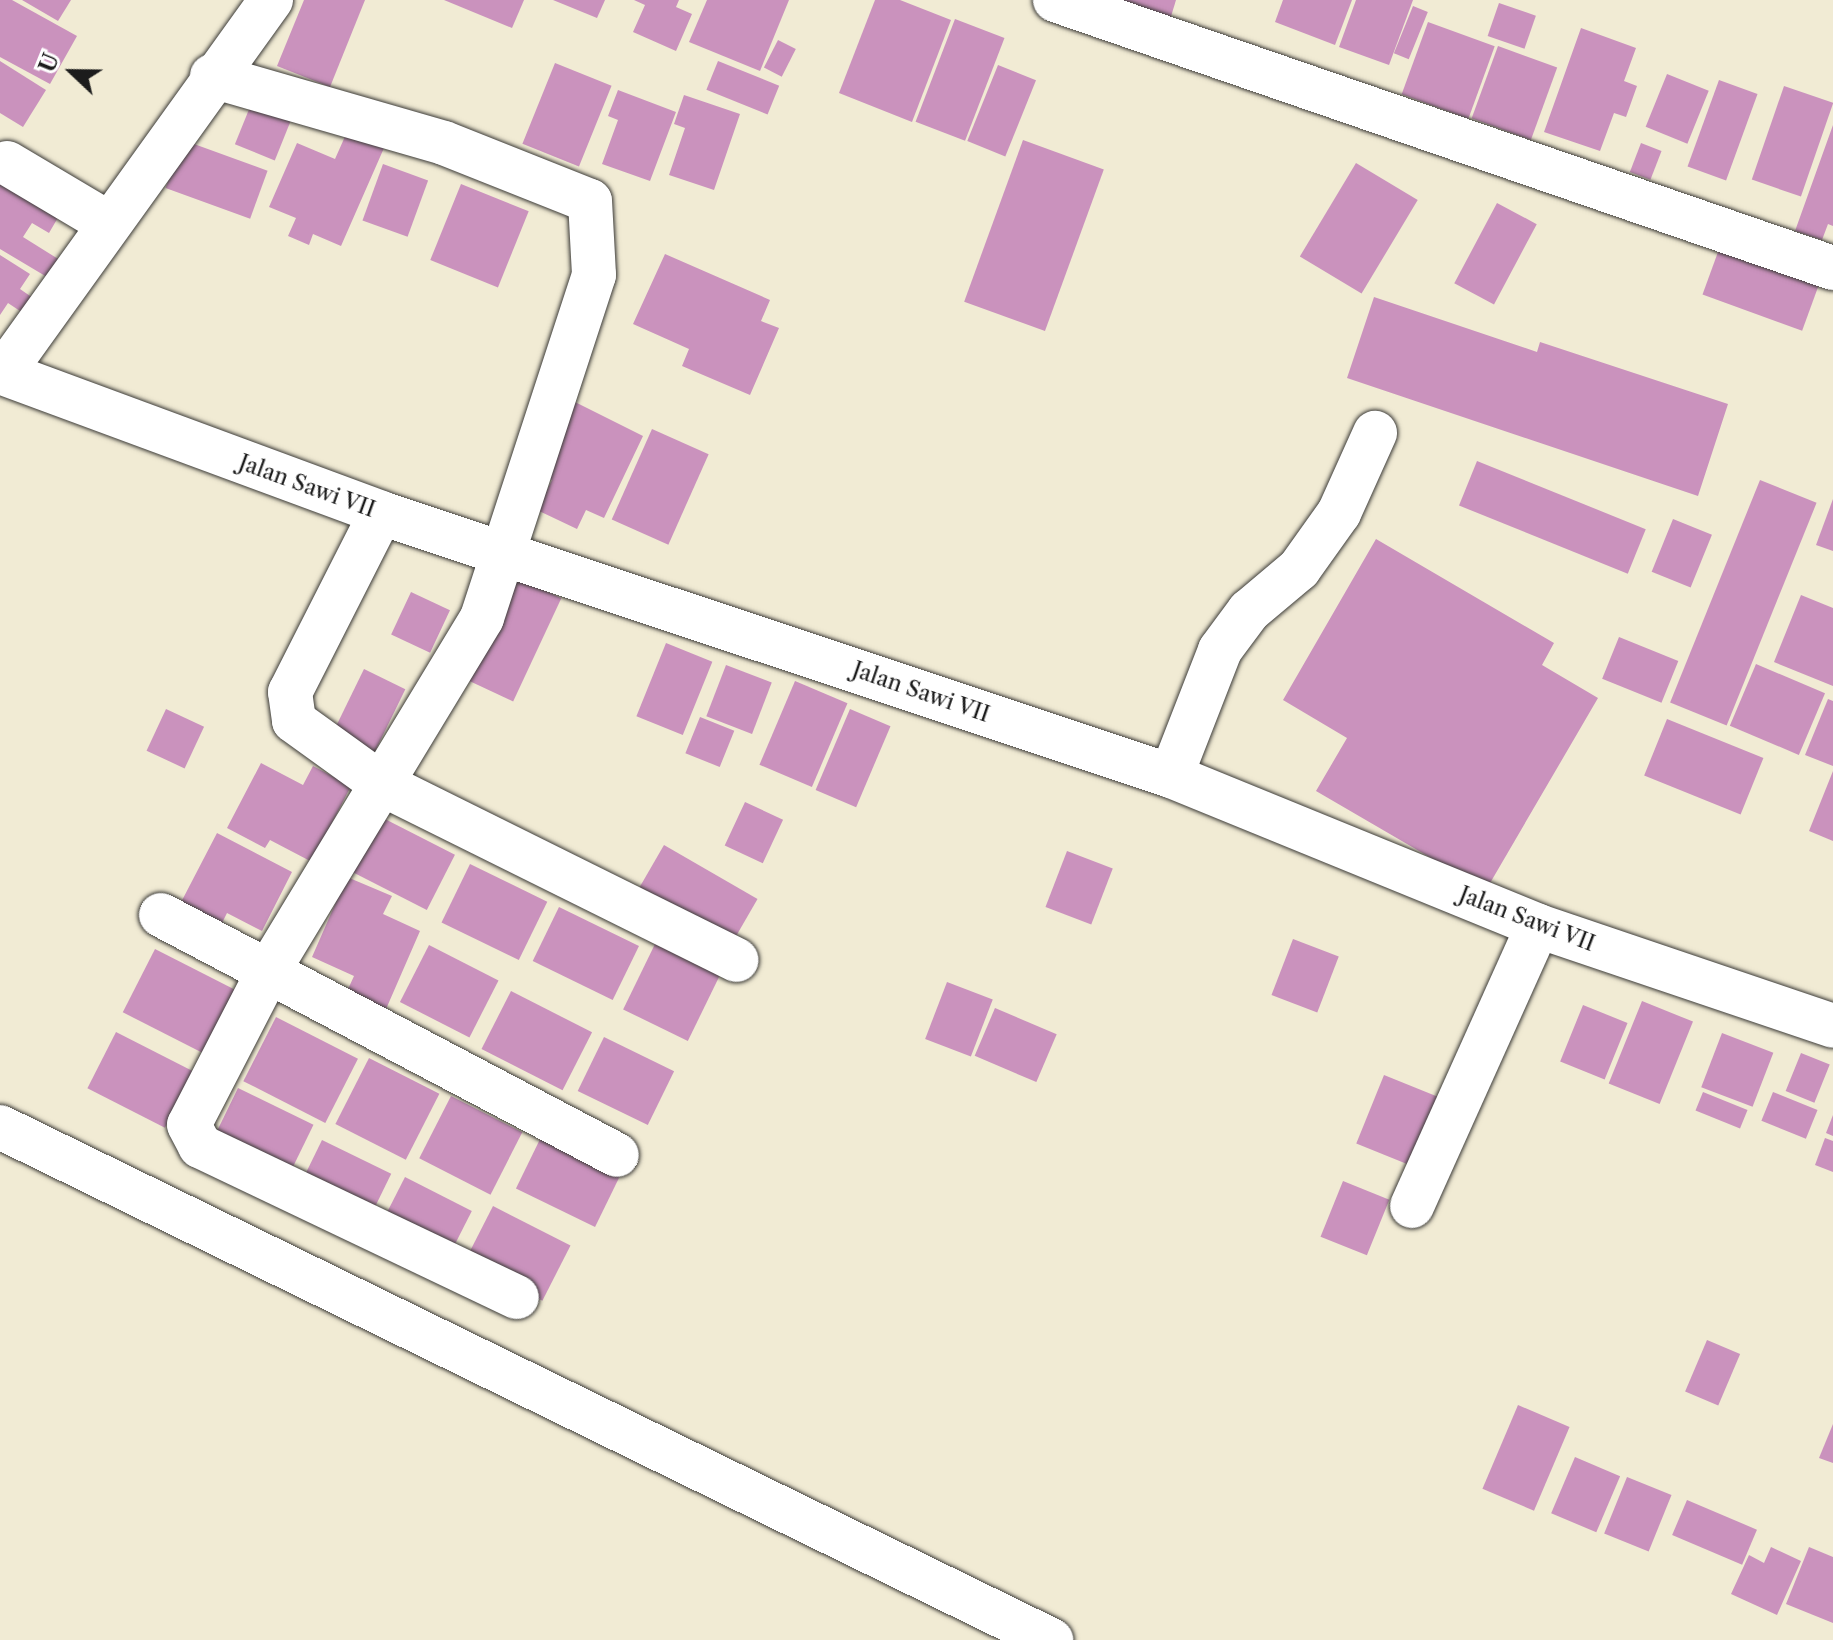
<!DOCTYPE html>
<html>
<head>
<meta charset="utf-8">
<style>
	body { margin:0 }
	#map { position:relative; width:1833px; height:1640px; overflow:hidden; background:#f1ebd4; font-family:"Libre Caslon Text",serif }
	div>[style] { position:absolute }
	.building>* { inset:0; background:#ca92bd; transform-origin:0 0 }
	.roads { filter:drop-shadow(0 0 2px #3c3b38) drop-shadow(0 0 2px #3c3b38) }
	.minor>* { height:44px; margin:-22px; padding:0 22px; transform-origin:22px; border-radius:22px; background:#fff }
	span { translate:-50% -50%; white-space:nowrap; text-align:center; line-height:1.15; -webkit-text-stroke:6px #fff; paint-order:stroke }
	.street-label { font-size:22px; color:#1c1c1c }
	.north { position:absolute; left:32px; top:32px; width:80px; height:80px; -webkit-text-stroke:6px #fff; paint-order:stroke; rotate:292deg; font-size:22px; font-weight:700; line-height:32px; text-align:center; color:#1c1c1c }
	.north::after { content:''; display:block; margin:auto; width:28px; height:36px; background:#1c1c1c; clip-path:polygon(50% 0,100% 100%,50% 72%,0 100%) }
</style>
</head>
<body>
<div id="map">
	<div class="building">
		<div style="clip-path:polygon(0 0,12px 0,77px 36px,50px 84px,0 57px)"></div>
		<div style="clip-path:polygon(22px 0,71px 0,58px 21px)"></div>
		<div style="clip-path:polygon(304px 0,365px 0,330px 87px,277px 66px)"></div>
		<div style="clip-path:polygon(444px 0,524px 0,512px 28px)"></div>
		<div style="clip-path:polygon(553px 0,605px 0,597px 18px)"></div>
		<div style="clip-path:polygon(634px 0,679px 0,676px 7px,692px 14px,676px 51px,633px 32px,645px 5px)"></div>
		<div style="clip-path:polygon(707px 0,789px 0,760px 71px,689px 42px)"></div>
		<div style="clip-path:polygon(875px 0,900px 0,951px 20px,912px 122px,839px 93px)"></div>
		<div style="clip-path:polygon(1102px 0,1176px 0,1169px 23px)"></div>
		<div style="clip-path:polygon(1283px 0,1352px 0,1335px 45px,1275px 22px)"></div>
		<div style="clip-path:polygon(1356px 0,1413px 0,1389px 65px,1339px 47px)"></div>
		<div style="left:1499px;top:3px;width:39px;height:35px;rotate:19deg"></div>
		<div style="left:1413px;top:6px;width:16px;height:51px;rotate:22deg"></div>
		<div style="left:955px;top:19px;width:53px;height:110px;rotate:21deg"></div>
		<div style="left:1428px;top:22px;width:71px;height:77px;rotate:20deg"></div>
		<div style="clip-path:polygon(1581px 28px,1636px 48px,1624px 81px,1637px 86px,1626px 117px,1614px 113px,1600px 151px,1544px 132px)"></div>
		<div style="left:778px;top:40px;width:20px;height:31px;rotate:27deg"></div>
		<div style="left:1498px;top:46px;width:63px;height:77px;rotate:20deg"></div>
		<div style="clip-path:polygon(0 61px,46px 90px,23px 127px,0 113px)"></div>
		<div style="left:718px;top:61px;width:66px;height:31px;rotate:22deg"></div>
		<div style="left:555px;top:63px;width:61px;height:87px;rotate:22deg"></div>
		<div style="left:998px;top:65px;width:41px;height:82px;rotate:22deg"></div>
		<div style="left:1667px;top:74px;width:45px;height:57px;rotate:22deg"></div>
		<div style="left:1719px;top:80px;width:41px;height:92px;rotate:20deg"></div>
		<div style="left:1784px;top:86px;width:52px;height:99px;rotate:19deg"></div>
		<div style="clip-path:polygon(618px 90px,676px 112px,650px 181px,602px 164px,618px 120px,608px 116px)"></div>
		<div style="clip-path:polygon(684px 95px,740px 114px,714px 190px,669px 175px,685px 128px,674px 124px)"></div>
		<div style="left:254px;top:97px;width:43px;height:51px;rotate:22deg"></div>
		<div style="clip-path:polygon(1833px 125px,1833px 226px,1828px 224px,1822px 240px,1795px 231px)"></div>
		<div style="clip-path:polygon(347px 132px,384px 148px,341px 246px,313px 234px,309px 245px,288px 236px,296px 218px,269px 207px,297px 143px,335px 159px)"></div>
		<div style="left:183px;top:140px;width:90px;height:51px;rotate:20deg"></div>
		<div style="left:1023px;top:140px;width:86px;height:172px;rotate:20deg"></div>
		<div style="left:1641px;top:143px;width:22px;height:31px;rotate:21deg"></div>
		<div style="left:1356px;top:163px;width:72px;height:109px;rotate:31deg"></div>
		<div style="left:383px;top:164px;width:48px;height:60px;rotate:20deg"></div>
		<div style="clip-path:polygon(0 170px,63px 209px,49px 233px,32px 223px,23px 237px,63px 262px,52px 280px,0 249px)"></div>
		<div style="left:461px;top:184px;width:73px;height:82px;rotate:22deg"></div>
		<div style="left:1497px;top:203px;width:45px;height:91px;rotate:28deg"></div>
		<div style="left:1722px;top:241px;width:106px;height:57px;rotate:20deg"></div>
		<div style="clip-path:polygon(665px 254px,770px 300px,761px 321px,779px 328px,750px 395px,682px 366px,689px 349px,633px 324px)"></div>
		<div style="clip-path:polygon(0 255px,30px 274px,20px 289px,33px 298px,23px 313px,8px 303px,0 315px)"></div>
		<div style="clip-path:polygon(1374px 297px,1537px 352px,1540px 342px,1728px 404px,1698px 496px,1347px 378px)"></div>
		<div style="clip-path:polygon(575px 402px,643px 436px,604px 518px,586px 510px,577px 529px,537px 510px,552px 480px,539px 474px)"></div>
		<div style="left:652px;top:429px;width:62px;height:99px;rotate:24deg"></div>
		<div style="left:1477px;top:461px;width:182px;height:48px;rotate:22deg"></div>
		<div style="left:1760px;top:480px;width:61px;height:240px;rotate:22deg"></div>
		<div style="clip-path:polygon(1833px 499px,1833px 551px,1816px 545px)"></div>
		<div style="left:1673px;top:519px;width:42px;height:57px;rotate:22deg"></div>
		<div style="clip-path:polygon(1376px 539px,1554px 643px,1542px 665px,1598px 698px,1486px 890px,1316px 791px,1347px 738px,1283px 700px)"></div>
		<div style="left:516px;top:577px;width:50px;height:114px;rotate:25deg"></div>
		<div style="left:411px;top:592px;width:43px;height:47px;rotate:25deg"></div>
		<div style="clip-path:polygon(1801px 595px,1833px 608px,1833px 686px,1774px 662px)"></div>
		<div style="left:1619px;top:637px;width:64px;height:45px;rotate:22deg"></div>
		<div style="left:666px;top:643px;width:50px;height:79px;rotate:22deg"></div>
		<div style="left:1756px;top:664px;width:75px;height:67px;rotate:23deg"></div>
		<div style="left:726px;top:665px;width:49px;height:55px;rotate:21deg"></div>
		<div style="left:364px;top:669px;width:46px;height:76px;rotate:26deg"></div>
		<div style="left:795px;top:681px;width:57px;height:91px;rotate:23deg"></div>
		<div style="clip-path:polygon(1828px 699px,1833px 701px,1833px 766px,1805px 755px)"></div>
		<div style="left:166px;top:709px;width:42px;height:46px;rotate:25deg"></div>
		<div style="left:850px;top:709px;width:44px;height:88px;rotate:23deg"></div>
		<div style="left:700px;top:717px;width:37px;height:39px;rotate:22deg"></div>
		<div style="left:1667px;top:719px;width:104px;height:61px;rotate:22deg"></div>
		<div style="clip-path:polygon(261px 763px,303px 785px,313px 766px,351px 786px,312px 862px,270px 840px,265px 848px,227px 828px)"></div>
		<div style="clip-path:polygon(1833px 771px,1833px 841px,1809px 831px)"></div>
		<div style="left:745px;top:802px;width:42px;height:48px;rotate:25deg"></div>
		<div style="left:381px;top:817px;width:83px;height:62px;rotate:27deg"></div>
		<div style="clip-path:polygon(217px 833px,292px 872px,262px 931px,227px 913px,218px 931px,177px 910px)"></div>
		<div style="left:664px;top:845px;width:108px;height:61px;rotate:30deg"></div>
		<div style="left:1067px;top:851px;width:49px;height:60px;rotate:21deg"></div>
		<div style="left:470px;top:864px;width:86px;height:65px;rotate:26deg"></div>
		<div style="clip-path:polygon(347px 877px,392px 896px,383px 914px,420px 931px,383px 1016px,344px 998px,354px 976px,312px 957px)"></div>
		<div style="left:559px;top:907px;width:89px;height:60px;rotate:26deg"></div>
		<div style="left:1293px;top:939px;width:49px;height:60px;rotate:21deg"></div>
		<div style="left:656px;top:942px;width:72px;height:75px;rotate:26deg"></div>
		<div style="left:429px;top:945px;width:78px;height:64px;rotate:27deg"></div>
		<div style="left:155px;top:949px;width:97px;height:71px;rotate:27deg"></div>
		<div style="left:947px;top:982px;width:49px;height:61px;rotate:21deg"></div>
		<div style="left:511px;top:991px;width:91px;height:65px;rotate:27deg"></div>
		<div style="left:1642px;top:1001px;width:55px;height:89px;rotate:22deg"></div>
		<div style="left:1583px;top:1005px;width:48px;height:61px;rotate:22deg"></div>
		<div style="left:995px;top:1008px;width:67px;height:52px;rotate:23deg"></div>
		<div style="left:276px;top:1017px;width:92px;height:72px;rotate:27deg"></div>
		<div style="left:116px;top:1032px;width:87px;height:63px;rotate:27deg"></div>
		<div style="left:1722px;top:1033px;width:55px;height:58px;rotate:21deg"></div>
		<div style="left:604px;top:1037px;width:78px;height:60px;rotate:26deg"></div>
		<div style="left:1801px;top:1053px;width:31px;height:41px;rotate:22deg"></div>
		<div style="left:369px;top:1058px;width:79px;height:74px;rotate:27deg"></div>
		<div style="left:1384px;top:1075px;width:62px;height:74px;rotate:22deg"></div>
		<div style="left:238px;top:1088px;width:84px;height:57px;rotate:26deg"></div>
		<div style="left:1703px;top:1092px;width:48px;height:20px;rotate:22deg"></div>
		<div style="left:1773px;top:1092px;width:48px;height:31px;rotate:22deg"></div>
		<div style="left:451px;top:1096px;width:80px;height:70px;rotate:27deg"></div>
		<div style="clip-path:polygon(1833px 1115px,1833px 1136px,1826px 1133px)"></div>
		<div style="left:544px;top:1131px;width:88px;height:64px;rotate:26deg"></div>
		<div style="clip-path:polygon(1825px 1138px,1833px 1141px,1833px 1172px,1815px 1165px)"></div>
		<div style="left:322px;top:1140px;width:77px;height:51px;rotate:26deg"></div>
		<div style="left:405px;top:1177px;width:75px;height:47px;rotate:27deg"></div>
		<div style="left:1343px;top:1181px;width:50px;height:60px;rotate:22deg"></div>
		<div style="left:493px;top:1206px;width:87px;height:62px;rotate:27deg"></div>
		<div style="left:1707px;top:1340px;width:36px;height:56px;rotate:23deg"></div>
		<div style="left:1518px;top:1405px;width:56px;height:91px;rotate:23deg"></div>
		<div style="clip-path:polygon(1833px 1424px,1833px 1463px,1819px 1458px)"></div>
		<div style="left:1575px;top:1457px;width:49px;height:61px;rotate:23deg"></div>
		<div style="left:1627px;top:1477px;width:48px;height:61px;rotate:22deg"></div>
		<div style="left:1687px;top:1500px;width:76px;height:38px;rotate:23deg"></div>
		<div style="clip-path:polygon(1771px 1547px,1801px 1561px,1777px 1615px,1731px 1594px,1749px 1555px,1764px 1563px)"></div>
		<div style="clip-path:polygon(1809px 1547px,1833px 1557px,1833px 1623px,1786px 1604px)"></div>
	</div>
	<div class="roads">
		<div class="minor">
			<div style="left:271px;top:0;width:459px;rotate:125.7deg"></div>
			<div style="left:3px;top:373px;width:403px;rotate:20.3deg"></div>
			<div style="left:381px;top:513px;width:833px;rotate:18.41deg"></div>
			<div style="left:1171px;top:776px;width:396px;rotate:22.2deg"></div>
			<div style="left:1538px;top:926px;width:311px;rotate:18.7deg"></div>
			<div style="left:1055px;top:0;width:823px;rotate:19.01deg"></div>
			<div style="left:212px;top:76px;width:241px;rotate:16.1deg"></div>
			<div style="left:444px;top:143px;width:157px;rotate:21.7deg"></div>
			<div style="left:590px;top:201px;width:74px;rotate:86.9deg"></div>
			<div style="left:594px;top:275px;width:361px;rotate:108.1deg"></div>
			<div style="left:482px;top:618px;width:411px;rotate:121.2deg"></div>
			<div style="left:269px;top:970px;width:174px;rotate:117.3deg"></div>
			<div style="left:189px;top:1125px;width:24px;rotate:62deg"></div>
			<div style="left:200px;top:1146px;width:351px;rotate:25.5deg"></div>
			<div style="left:7px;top:163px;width:117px;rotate:30.7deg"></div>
			<div style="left:381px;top:513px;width:201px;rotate:116.9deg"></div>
			<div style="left:290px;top:692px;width:29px;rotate:82deg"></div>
			<div style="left:294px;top:721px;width:106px;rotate:35.8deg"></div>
			<div style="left:380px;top:783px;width:398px;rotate:26.4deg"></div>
			<div style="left:1171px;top:776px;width:135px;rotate:-68.7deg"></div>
			<div style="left:1220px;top:650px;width:49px;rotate:-53.4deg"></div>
			<div style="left:1249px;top:611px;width:65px;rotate:-40deg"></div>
			<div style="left:1299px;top:569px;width:69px;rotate:-54.5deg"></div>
			<div style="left:1339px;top:513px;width:88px;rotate:-65.8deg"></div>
			<div style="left:161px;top:915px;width:515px;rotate:27.76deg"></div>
			<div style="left:0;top:1127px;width:1170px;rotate:26.02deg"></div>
			<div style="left:1412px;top:1206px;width:307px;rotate:-65.8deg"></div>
		</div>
	</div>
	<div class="street-label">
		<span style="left:307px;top:486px;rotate:20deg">Jalan Sawi VII</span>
		<span style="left:921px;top:692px;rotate:19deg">Jalan Sawi VII</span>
		<span style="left:1527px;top:919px;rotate:21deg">Jalan Sawi VII</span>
	</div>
	<div class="north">U</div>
</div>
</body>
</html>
